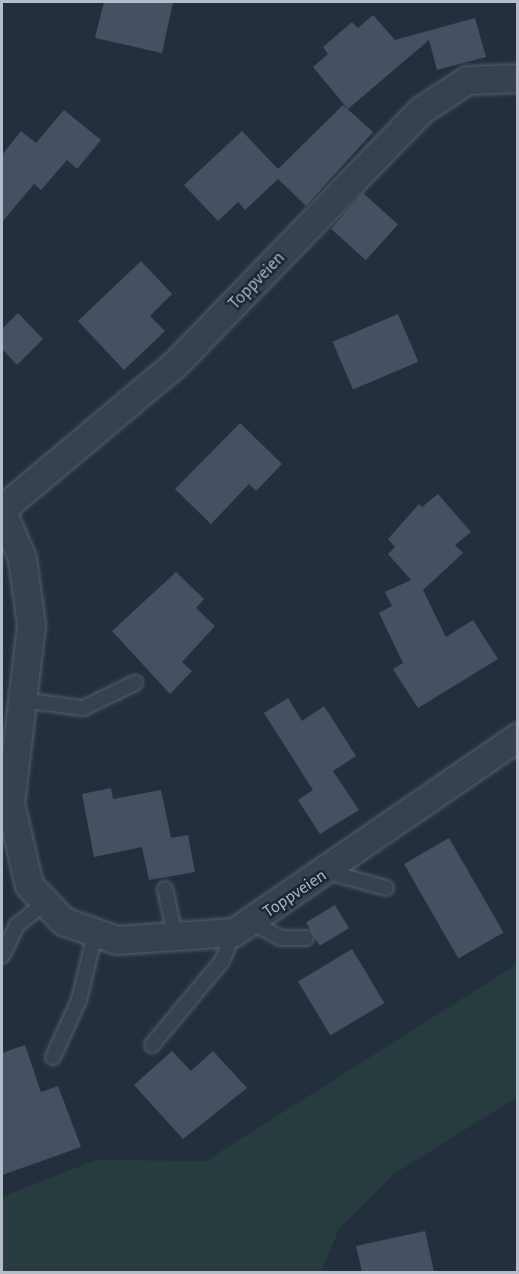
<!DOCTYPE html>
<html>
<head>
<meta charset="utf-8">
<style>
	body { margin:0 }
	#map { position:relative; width:519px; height:1274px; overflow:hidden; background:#242f3e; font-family:"Alegreya Sans",sans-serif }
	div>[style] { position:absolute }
	.green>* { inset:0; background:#263c3f }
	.building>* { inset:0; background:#455162; transform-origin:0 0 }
	.roads { filter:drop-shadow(0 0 2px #565f6c) drop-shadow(0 0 2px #565f6c) }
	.service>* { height:14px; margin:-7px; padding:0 7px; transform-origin:7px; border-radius:7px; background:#38414e }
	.minor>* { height:27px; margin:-13.5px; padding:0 13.5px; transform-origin:13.5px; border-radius:13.5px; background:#38414e }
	span { translate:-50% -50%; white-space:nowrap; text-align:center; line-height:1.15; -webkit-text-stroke:5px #1d2633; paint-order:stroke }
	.street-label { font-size:18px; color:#b4bcc9 }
	.frame { position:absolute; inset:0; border:3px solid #b4bcc9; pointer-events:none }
</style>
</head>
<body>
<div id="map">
	<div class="green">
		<div style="clip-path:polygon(517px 964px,517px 1097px,394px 1174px,339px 1229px,321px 1272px,2px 1272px,2px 1197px,96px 1160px,206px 1161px)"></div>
	</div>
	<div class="building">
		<div style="clip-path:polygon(104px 2px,173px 2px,162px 53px,95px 38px)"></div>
		<div style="clip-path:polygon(373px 15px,395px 40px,475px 18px,486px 57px,437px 70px,429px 40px,348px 109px,313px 67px,328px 54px,323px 47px,352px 22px,358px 28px)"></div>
		<div style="clip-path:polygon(343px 105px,373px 132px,306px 206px,278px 179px,245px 210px,238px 202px,218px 221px,184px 185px,242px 131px,278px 169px)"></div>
		<div style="clip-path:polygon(64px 110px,101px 140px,77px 169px,67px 160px,41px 190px,34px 184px,2px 222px,2px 155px,21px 131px,36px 143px)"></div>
		<div style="left:363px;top:193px;width:47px;height:48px;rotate:42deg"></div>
		<div style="clip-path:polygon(141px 261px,172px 294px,150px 316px,165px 331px,124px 370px,78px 321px)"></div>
		<div style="clip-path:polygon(18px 313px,43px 339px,17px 365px,2px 349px,2px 329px)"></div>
		<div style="left:398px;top:314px;width:52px;height:71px;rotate:67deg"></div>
		<div style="clip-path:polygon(240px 423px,282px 464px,256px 491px,249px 484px,211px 524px,175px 489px)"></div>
		<div style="clip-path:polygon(438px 494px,471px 532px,455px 545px,463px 553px,423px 590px,446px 637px,473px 620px,498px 659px,418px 708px,393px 669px,403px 663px,379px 613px,392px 606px,385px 592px,411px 580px,388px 554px,395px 547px,388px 539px,419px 504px,422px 507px)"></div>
		<div style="clip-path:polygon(176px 572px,204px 599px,196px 608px,215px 626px,182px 662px,192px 671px,170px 694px,112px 631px)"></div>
		<div style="clip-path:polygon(288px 698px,302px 721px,324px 706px,356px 756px,333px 771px,359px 810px,320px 834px,298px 800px,313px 790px,264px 713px)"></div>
		<div style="clip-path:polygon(111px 788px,113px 799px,161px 790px,171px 838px,188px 835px,195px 872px,149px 880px,142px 847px,94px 857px,82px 794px)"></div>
		<div style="left:449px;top:838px;width:109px;height:52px;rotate:60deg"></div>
		<div style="left:335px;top:905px;width:27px;height:34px;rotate:59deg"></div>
		<div style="left:352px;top:949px;width:63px;height:63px;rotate:59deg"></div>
		<div style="clip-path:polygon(25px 1045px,41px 1092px,58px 1086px,81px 1147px,2px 1175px,2px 1053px)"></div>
		<div style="clip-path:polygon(172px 1051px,191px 1071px,213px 1051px,247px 1088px,183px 1139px,134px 1085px)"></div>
		<div style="clip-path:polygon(425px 1231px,434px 1272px,362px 1272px,356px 1246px)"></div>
	</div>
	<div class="roads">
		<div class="service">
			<div style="left:22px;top:700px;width:62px;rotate:7.5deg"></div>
			<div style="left:83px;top:708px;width:58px;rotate:-25.7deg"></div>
			<div style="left:328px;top:872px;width:60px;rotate:15.4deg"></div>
			<div style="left:165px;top:889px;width:51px;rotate:77.6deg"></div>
			<div style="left:252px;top:923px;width:33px;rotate:27deg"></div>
			<div style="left:281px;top:938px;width:25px"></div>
			<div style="left:2px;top:956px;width:34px;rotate:-64deg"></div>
			<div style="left:17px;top:925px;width:36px;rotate:-38deg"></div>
			<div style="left:152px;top:1045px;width:109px;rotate:-50.2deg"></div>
			<div style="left:222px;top:961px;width:31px;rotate:-68deg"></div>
			<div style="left:53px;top:1057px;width:63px;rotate:-65.5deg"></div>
			<div style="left:79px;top:1000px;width:68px;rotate:-76.4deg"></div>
		</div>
		<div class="minor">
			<div style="left:2px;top:509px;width:226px;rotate:-40deg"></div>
			<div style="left:175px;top:364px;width:354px;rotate:-45.9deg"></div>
			<div style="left:421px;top:110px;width:55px;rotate:-33.1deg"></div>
			<div style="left:467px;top:80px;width:51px;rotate:-2.2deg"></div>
			<div style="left:2px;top:512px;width:50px;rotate:66.5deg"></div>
			<div style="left:22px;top:558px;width:68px;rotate:82.3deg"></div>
			<div style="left:31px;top:625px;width:179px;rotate:96.7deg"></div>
			<div style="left:10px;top:803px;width:84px;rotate:77deg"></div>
			<div style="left:29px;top:885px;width:50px;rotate:46.6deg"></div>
			<div style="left:63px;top:921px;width:57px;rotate:19.4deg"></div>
			<div style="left:117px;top:940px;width:117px;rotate:-3.9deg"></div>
			<div style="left:234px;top:932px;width:345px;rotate:-34.5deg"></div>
		</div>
	</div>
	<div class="street-label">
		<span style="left:257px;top:281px;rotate:-46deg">Toppveien</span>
		<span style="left:295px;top:894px;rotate:-34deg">Toppveien</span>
	</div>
	<div class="frame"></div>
</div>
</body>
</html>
